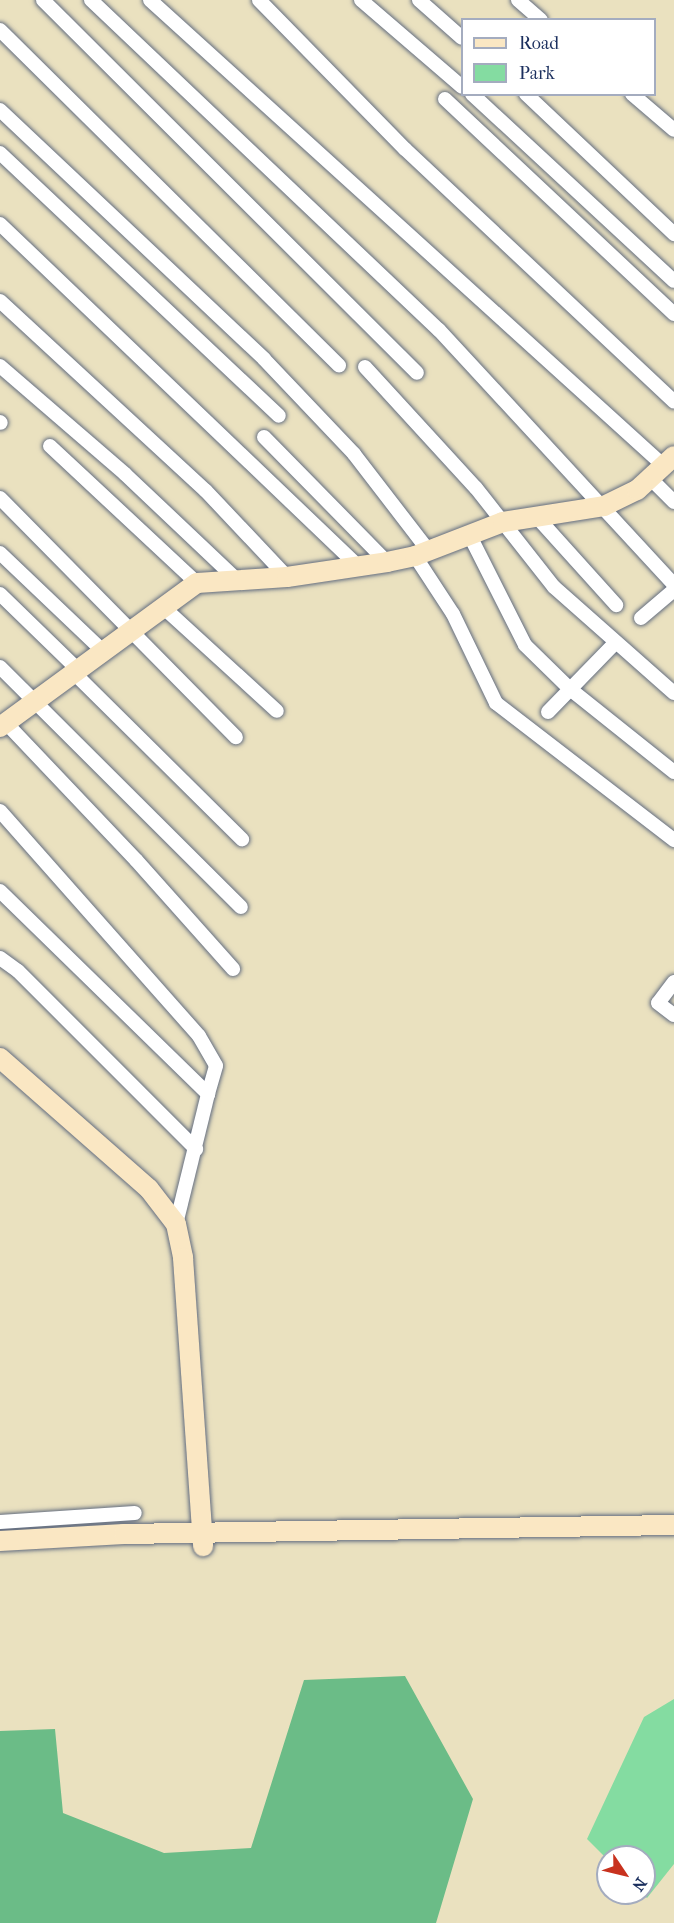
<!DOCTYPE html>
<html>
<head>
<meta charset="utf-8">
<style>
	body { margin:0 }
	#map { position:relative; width:674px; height:1923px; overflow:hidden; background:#eae1bf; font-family:"IM FELL French Canon",serif }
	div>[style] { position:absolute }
	.green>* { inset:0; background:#84dca1 }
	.forest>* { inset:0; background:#6bbc87 }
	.roads { filter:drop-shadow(0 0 2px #636d80) drop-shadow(0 0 2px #636d80) }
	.street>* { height:14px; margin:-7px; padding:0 7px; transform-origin:7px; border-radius:7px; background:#fff }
	.secondary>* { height:20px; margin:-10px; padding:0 10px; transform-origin:10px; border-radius:10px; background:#fae7c3 }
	span { translate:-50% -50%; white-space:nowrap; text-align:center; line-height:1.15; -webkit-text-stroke:6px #fff; paint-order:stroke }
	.legend { position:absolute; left:461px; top:18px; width:195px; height:78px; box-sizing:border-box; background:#fff; border:2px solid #a4acbf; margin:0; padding:8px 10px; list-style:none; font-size:18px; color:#1b2f5e }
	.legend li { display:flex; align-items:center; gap:12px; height:30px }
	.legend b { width:30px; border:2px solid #a4acbf }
	.north { position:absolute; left:596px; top:1845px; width:60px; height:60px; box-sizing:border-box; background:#fff; border:2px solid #a4acbf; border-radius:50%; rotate:125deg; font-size:16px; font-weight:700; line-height:24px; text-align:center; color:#1b2f5e }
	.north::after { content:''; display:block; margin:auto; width:21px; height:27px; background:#c8321e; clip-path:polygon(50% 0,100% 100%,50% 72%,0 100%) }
</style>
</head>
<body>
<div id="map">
	<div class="green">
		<div style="clip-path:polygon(674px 1699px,674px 1864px,647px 1898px,642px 1893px,644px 1857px,608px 1860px,587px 1839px,644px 1717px)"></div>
	</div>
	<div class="forest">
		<div style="clip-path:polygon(405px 1676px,473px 1799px,436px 1923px,0 1923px,0 1731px,55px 1729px,63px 1813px,164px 1853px,251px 1848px,304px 1680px)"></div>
	</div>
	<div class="roads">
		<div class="street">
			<div style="left:43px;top:0;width:528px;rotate:44.92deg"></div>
			<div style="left:91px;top:0;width:480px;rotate:43.5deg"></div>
			<div style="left:439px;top:330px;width:347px;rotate:47.3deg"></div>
			<div style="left:150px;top:0;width:694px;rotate:42.2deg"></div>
			<div style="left:259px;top:0;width:209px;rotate:45.6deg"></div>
			<div style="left:405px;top:149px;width:369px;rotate:43.2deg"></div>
			<div style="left:361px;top:0;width:133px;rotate:40.7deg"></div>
			<div style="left:419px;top:0;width:57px;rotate:41.5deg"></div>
			<div style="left:518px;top:0;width:30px;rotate:41deg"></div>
			<div style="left:0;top:30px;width:477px;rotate:44.7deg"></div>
			<div style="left:472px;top:94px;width:275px;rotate:42.8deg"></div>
			<div style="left:526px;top:94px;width:204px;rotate:43.4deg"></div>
			<div style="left:632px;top:94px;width:55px;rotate:40.6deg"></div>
			<div style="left:445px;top:99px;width:314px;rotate:43.2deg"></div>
			<div style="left:0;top:110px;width:363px;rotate:43.3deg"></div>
			<div style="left:264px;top:359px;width:131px;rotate:46.5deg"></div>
			<div style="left:354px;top:454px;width:121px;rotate:52.4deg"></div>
			<div style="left:0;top:153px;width:383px;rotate:43.3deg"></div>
			<div style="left:0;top:224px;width:497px;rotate:43.7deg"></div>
			<div style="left:0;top:301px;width:280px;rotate:42.7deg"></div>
			<div style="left:206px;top:491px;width:118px;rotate:46.7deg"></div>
			<div style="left:0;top:366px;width:165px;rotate:40.8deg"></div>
			<div style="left:125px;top:474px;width:154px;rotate:43.4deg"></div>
			<div style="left:365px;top:367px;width:164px;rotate:47.5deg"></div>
			<div style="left:476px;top:488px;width:126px;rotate:51.8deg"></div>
			<div style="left:554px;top:587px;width:160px;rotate:41.5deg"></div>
			<div style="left:0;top:422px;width:1px;rotate:45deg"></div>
			<div style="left:264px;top:437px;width:175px;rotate:45.5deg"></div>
			<div style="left:50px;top:446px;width:201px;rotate:43deg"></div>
			<div style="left:650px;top:478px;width:34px;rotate:45deg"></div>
			<div style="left:0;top:498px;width:336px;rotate:45.4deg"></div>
			<div style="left:536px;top:516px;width:120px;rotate:48deg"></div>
			<div style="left:470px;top:536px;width:122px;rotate:63.2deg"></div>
			<div style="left:525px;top:645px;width:63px;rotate:44.4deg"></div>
			<div style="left:570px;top:689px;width:133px;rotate:38.6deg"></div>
			<div style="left:0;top:553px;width:141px;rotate:43.6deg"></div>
			<div style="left:415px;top:556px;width:69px;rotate:56.8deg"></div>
			<div style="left:453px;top:614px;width:99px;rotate:64.2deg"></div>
			<div style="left:496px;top:703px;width:225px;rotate:37.6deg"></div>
			<div style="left:0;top:594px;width:107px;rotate:44.2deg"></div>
			<div style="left:163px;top:607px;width:154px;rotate:42.4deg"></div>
			<div style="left:641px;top:618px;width:43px;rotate:-40.3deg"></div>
			<div style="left:0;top:667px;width:340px;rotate:44.9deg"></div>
			<div style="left:73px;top:672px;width:238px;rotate:44.7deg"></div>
			<div style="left:548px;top:712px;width:96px;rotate:-45.8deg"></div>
			<div style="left:6px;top:723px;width:189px;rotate:46.5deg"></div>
			<div style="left:136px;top:860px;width:146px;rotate:48.3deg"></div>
			<div style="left:0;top:811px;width:300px;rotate:48.5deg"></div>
			<div style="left:199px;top:1036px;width:34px;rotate:60deg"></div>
			<div style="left:216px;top:1066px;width:29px;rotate:106deg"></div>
			<div style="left:0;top:891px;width:291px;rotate:44.3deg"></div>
			<div style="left:208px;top:1094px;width:134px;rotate:103.8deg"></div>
			<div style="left:0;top:958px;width:22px;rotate:36deg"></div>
			<div style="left:18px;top:971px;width:252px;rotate:45deg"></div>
			<div style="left:674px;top:982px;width:26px;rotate:127deg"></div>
			<div style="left:658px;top:1003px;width:20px;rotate:37deg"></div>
			<div style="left:0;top:1522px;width:135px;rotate:-3.8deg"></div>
		</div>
		<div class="secondary">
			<div style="left:0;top:727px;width:244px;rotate:-36.2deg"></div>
			<div style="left:197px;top:583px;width:90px;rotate:-3.8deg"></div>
			<div style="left:287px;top:577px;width:101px;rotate:-8.5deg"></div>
			<div style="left:387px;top:562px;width:29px;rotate:-12deg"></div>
			<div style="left:415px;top:556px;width:94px;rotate:-21.1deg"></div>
			<div style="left:503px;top:522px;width:102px;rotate:-9deg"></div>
			<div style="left:604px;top:506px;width:37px;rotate:-26deg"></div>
			<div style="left:637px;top:490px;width:50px;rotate:-42.6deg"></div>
			<div style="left:0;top:1058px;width:198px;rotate:41.3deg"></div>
			<div style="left:149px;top:1189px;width:44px;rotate:52.4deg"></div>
			<div style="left:176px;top:1224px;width:35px;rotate:78deg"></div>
			<div style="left:183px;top:1258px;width:289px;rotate:86deg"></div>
			<div style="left:0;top:1541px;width:124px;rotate:-3.2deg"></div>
			<div style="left:124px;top:1534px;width:550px;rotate:-0.94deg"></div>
		</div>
	</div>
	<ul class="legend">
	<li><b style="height:8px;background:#fae7c3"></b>Road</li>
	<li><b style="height:16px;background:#84dca1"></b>Park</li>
	</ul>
	<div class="north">N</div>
</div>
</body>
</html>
